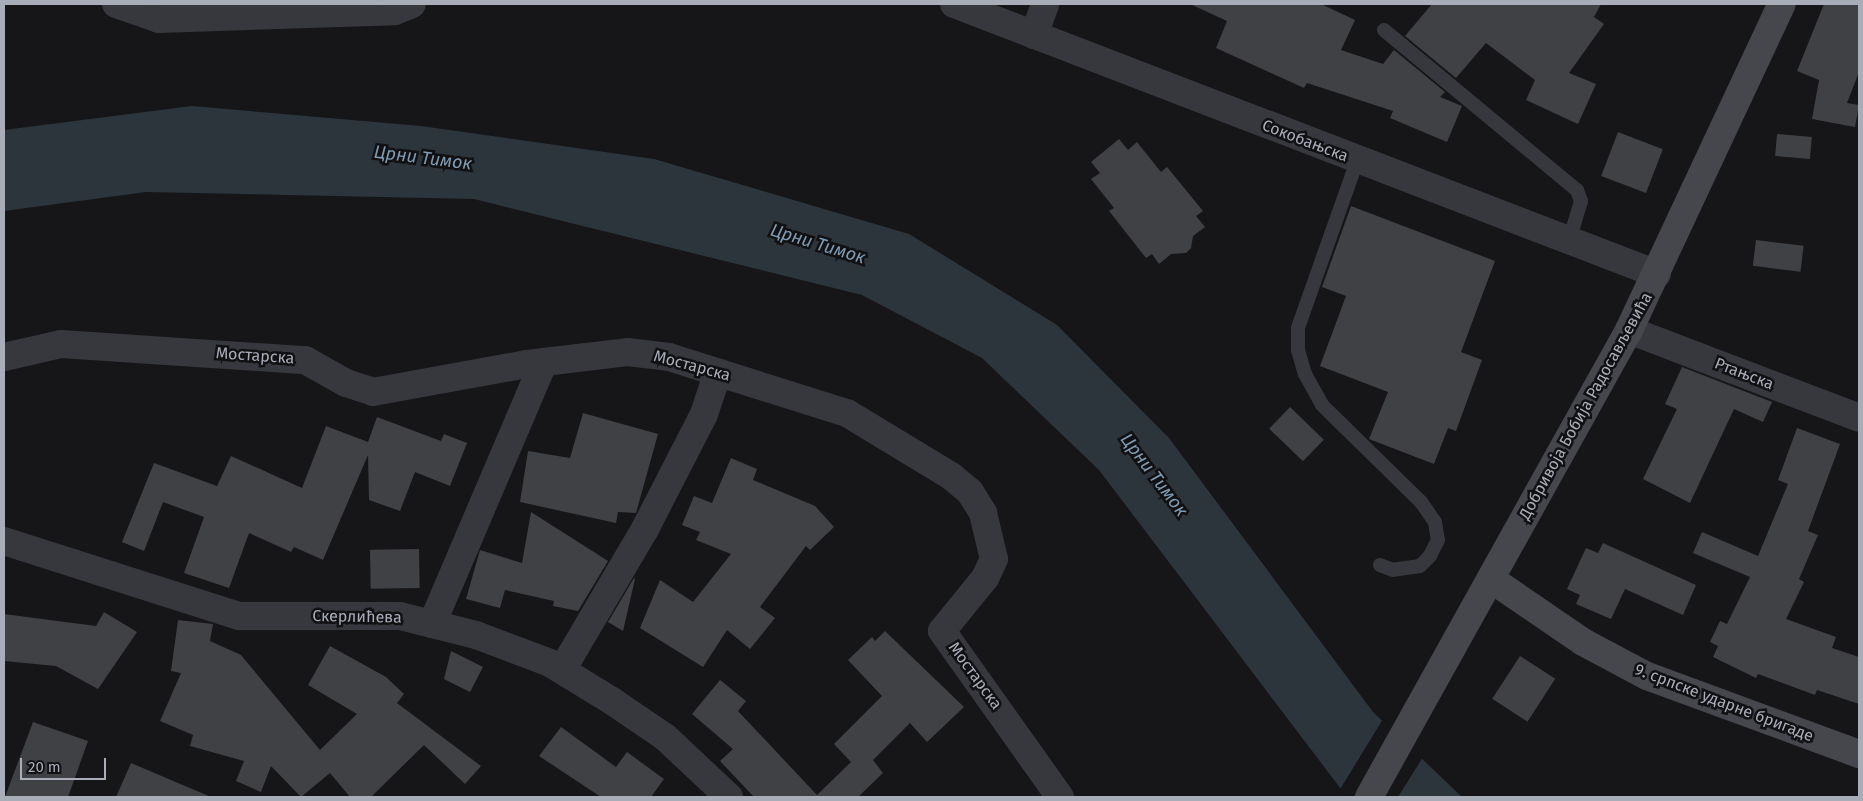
<!DOCTYPE html>
<html>
<head>
<meta charset="utf-8">
<style>
	body { margin:0 }
	#map { position:relative; width:1863px; height:801px; overflow:hidden; background:#161618; font-family:"Fira Sans",sans-serif }
	div>[style] { position:absolute }
	.water>* { inset:0; background:#2c353c }
	.pier>* { inset:0; background:#161618 }
	.building>* { inset:0; background:#404145; transform-origin:0 0 }
	.lane>* { height:14px; margin:-7px; padding:0 7px; transform-origin:7px; border-radius:7px; background:#37383d }
	.street>* { height:28px; margin:-14px; padding:0 14px; transform-origin:14px; border-radius:14px; background:#37383d }
	.secondary>* { height:28px; margin:-14px; padding:0 14px; transform-origin:14px; border-radius:14px; background:#45474d }
	span { translate:-50% -50%; white-space:nowrap; text-align:center; line-height:1.15; -webkit-text-stroke:5px #111113; paint-order:stroke }
	.street-label { font-size:16px; color:#a8adb8 }
	.water-label { font-size:18px; color:#7f9bb3; font-style:italic }
	.frame { position:absolute; inset:0; border:5px solid #a8adb8; pointer-events:none }
	.scale { position:absolute; left:20px; top:758px; width:86px; height:22px; box-sizing:border-box; border:2px solid #a8adb8; border-top:0; padding-left:6px; font-size:15px; line-height:18px; white-space:nowrap; color:#a8adb8; -webkit-text-stroke:4px #111113; paint-order:stroke }
</style>
</head>
<body>
<div id="map">
	<div class="water">
		<div style="clip-path:polygon(192px 106px,421px 126px,654px 159px,909px 234px,1057px 325px,1169px 438px,1373px 712px,1462px 797px,1347px 797px,1099px 470px,982px 358px,862px 295px,474px 199px,146px 192px,4px 211px,4px 130px)"></div>
	</div>
	<div class="pier">
		<div style="clip-path:polygon(1383px 719px,1423px 757px,1398px 797px,1344px 797px,1339px 791px)"></div>
	</div>
	<div class="building">
		<div style="clip-path:polygon(1190px 4px,1321px 4px,1355px 20px,1341px 50px,1383px 64px,1394px 50px,1445px 92px,1440px 97px,1462px 106px,1447px 142px,1390px 118px,1393px 111px,1307px 83px,1304px 88px,1216px 48px,1227px 21px)"></div>
		<div style="clip-path:polygon(1432px 4px,1601px 4px,1594px 17px,1604px 24px,1569px 73px,1596px 84px,1578px 124px,1526px 100px,1535px 80px,1486px 43px,1456px 78px,1405px 36px)"></div>
		<div style="clip-path:polygon(1824px 4px,1859px 4px,1859px 72px,1847px 103px,1859px 105px,1855px 127px,1812px 119px,1819px 80px,1797px 71px)"></div>
		<div style="left:1618px;top:132px;width:48px;height:47px;rotate:21deg"></div>
		<div style="left:1777px;top:134px;width:35px;height:22px;rotate:5deg"></div>
		<div style="clip-path:polygon(1119px 139px,1128px 150px,1137px 142px,1161px 172px,1167px 167px,1203px 211px,1196px 216px,1205px 227px,1193px 236px,1191px 248px,1186px 253px,1171px 254px,1159px 264px,1152px 254px,1146px 258px,1109px 211px,1114px 208px,1091px 179px,1100px 173px,1091px 162px)"></div>
		<div style="clip-path:polygon(1351px 206px,1495px 261px,1461px 352px,1482px 360px,1456px 431px,1448px 428px,1434px 464px,1369px 439px,1388px 392px,1320px 366px,1346px 296px,1322px 287px)"></div>
		<div style="left:1756px;top:240px;width:48px;height:26px;rotate:7deg"></div>
		<div style="clip-path:polygon(1682px 367px,1772px 402px,1763px 422px,1734px 409px,1690px 503px,1643px 479px,1677px 409px,1665px 404px)"></div>
		<div style="left:1290px;top:407px;width:47px;height:30px;rotate:44deg"></div>
		<div style="clip-path:polygon(583px 413px,658px 434px,636px 513px,618px 512px,616px 523px,520px 502px,528px 451px,570px 458px)"></div>
		<div style="clip-path:polygon(377px 417px,441px 441px,444px 434px,467px 443px,450px 486px,415px 472px,400px 511px,369px 500px,368px 455px,323px 560px,294px 547px,291px 552px,249px 533px,229px 588px,184px 573px,204px 517px,163px 502px,144px 551px,122px 542px,154px 463px,217px 486px,231px 456px,302px 488px,326px 426px,368px 442px)"></div>
		<div style="clip-path:polygon(1797px 428px,1840px 444px,1808px 531px,1818px 535px,1799px 579px,1804px 582px,1786px 619px,1836px 637px,1832px 648px,1859px 657px,1859px 704px,1817px 690px,1815px 695px,1758px 674px,1756px 678px,1713px 657px,1718px 646px,1710px 642px,1720px 621px,1727px 624px,1750px 577px,1693px 553px,1702px 532px,1758px 556px,1788px 484px,1778px 480px)"></div>
		<div style="clip-path:polygon(731px 458px,757px 469px,753px 480px,815px 506px,834px 527px,810px 550px,806px 546px,760px 607px,775px 618px,750px 649px,727px 630px,703px 667px,640px 628px,660px 580px,693px 602px,731px 554px,696px 540px,700px 532px,682px 525px,694px 496px,712px 503px)"></div>
		<div style="clip-path:polygon(531px 512px,608px 561px,578px 611px,553px 606px,554px 601px,505px 590px,500px 608px,466px 599px,480px 550px,522px 563px)"></div>
		<div style="clip-path:polygon(1603px 543px,1696px 585px,1683px 615px,1625px 589px,1611px 619px,1576px 604px,1580px 595px,1567px 589px,1586px 548px,1598px 553px)"></div>
		<div style="left:419px;top:549px;width:39px;height:49px;rotate:89deg"></div>
		<div style="clip-path:polygon(634px 578px,635px 579px,623px 631px,608px 622px)"></div>
		<div style="clip-path:polygon(104px 612px,137px 632px,98px 689px,56px 666px,4px 661px,4px 614px,96px 626px)"></div>
		<div style="clip-path:polygon(178px 620px,213px 624px,210px 641px,241px 655px,320px 750px,357px 714px,308px 685px,330px 646px,386px 677px,404px 694px,397px 703px,481px 766px,465px 784px,424px 745px,371px 797px,350px 797px,330px 773px,301px 797px,271px 766px,261px 792px,236px 781px,244px 761px,190px 746px,193px 735px,160px 721px,181px 673px,171px 671px)"></div>
		<div style="clip-path:polygon(885px 631px,964px 707px,927px 742px,910px 723px,873px 760px,883px 773px,858px 797px,754px 797px,720px 761px,733px 749px,692px 714px,720px 680px,746px 701px,738px 711px,817px 795px,851px 762px,834px 744px,882px 696px,848px 660px,872px 637px,875px 641px)"></div>
		<div style="clip-path:polygon(451px 651px,483px 667px,470px 692px,444px 679px)"></div>
		<div style="left:1520px;top:656px;width:42px;height:51px;rotate:33deg"></div>
		<div style="clip-path:polygon(33px 722px,88px 741px,68px 797px,5px 797px)"></div>
		<div style="clip-path:polygon(561px 727px,616px 767px,627px 752px,664px 779px,651px 797px,601px 797px,539px 756px)"></div>
		<div style="clip-path:polygon(131px 763px,211px 797px,116px 797px)"></div>
	</div>
	<div class="lane">
		<div style="left:1384px;top:30px;width:251px;rotate:39.7deg"></div>
		<div style="left:1577px;top:190px;width:12px;rotate:70deg"></div>
		<div style="left:1581px;top:201px;width:42px;rotate:106.7deg"></div>
		<div style="left:1357px;top:161px;width:177px;rotate:109.5deg"></div>
		<div style="left:1298px;top:328px;width:22px;rotate:90deg"></div>
		<div style="left:1298px;top:350px;width:25px;rotate:74deg"></div>
		<div style="left:1305px;top:374px;width:35px;rotate:61deg"></div>
		<div style="left:1322px;top:405px;width:139px;rotate:44.4deg"></div>
		<div style="left:1421px;top:502px;width:24px;rotate:55deg"></div>
		<div style="left:1435px;top:522px;width:18px;rotate:81deg"></div>
		<div style="left:1438px;top:540px;width:18px;rotate:117deg"></div>
		<div style="left:1430px;top:556px;width:14px;rotate:135deg"></div>
		<div style="left:1420px;top:566px;width:27px;rotate:172deg"></div>
		<div style="left:1393px;top:570px;width:14px;rotate:-159deg"></div>
	</div>
	<div class="street">
		<div style="left:116px;top:4px;width:46px;rotate:19.2deg"></div>
		<div style="left:159px;top:19px;width:236px;rotate:-1.9deg"></div>
		<div style="left:395px;top:11px;width:18px;rotate:-22deg"></div>
		<div style="left:954px;top:4px;width:753px;rotate:21.01deg"></div>
		<div style="left:1034px;top:35px;width:33px;rotate:-70deg"></div>
		<div style="left:1629px;top:330px;width:246px;rotate:20.9deg"></div>
		<div style="left:4px;top:357px;width:58px;rotate:-12.8deg"></div>
		<div style="left:61px;top:344px;width:245px;rotate:3.8deg"></div>
		<div style="left:305px;top:360px;width:47px;rotate:29.3deg"></div>
		<div style="left:346px;top:383px;width:28px;rotate:18deg"></div>
		<div style="left:373px;top:392px;width:157px;rotate:-10.3deg"></div>
		<div style="left:527px;top:364px;width:101px;rotate:-6.8deg"></div>
		<div style="left:627px;top:352px;width:42px;rotate:6.8deg"></div>
		<div style="left:669px;top:357px;width:187px;rotate:17.5deg"></div>
		<div style="left:847px;top:413px;width:122px;rotate:31.2deg"></div>
		<div style="left:951px;top:476px;width:25px;rotate:40deg"></div>
		<div style="left:970px;top:492px;width:25px;rotate:58deg"></div>
		<div style="left:983px;top:513px;width:47px;rotate:76.6deg"></div>
		<div style="left:994px;top:559px;width:21px;rotate:115deg"></div>
		<div style="left:985px;top:578px;width:68px;rotate:129.1deg"></div>
		<div style="left:942px;top:631px;width:204px;rotate:54.6deg"></div>
		<div style="left:4px;top:541px;width:247px;rotate:17.7deg"></div>
		<div style="left:239px;top:616px;width:161px"></div>
		<div style="left:400px;top:616px;width:78px;rotate:14deg"></div>
		<div style="left:476px;top:635px;width:79px;rotate:20.7deg"></div>
		<div style="left:550px;top:663px;width:73px;rotate:31.5deg"></div>
		<div style="left:612px;top:701px;width:64px;rotate:34.2deg"></div>
		<div style="left:665px;top:737px;width:88px;rotate:43.2deg"></div>
		<div style="left:432px;top:624px;width:285px;rotate:-66.9deg"></div>
		<div style="left:562px;top:670px;width:164px;rotate:-59.5deg"></div>
		<div style="left:645px;top:529px;width:129px;rotate:-62.8deg"></div>
		<div style="left:704px;top:414px;width:44px;rotate:-71.6deg"></div>
	</div>
	<div class="secondary">
		<div style="left:1491px;top:579px;width:112px;rotate:34.4deg"></div>
		<div style="left:1583px;top:642px;width:72px;rotate:28deg"></div>
		<div style="left:1647px;top:676px;width:226px;rotate:20.2deg"></div>
		<div style="left:1369px;top:797px;width:534px;rotate:-60.89deg"></div>
		<div style="left:1629px;top:330px;width:360px;rotate:-64.9deg"></div>
	</div>
	<div class="street-label">
		<span style="left:1305px;top:141px;rotate:21deg">Сокобањска</span>
		<span style="left:255px;top:356px;rotate:4deg">Мостарска</span>
		<span style="left:692px;top:366px;rotate:15deg">Мостарска</span>
		<span style="left:1744px;top:374px;rotate:21deg">Ртањска</span>
		<span style="left:1586px;top:406px;rotate:-61deg">Добривоја Бобија Радосављевића</span>
		<span style="left:357px;top:617px;rotate:1deg">Скерлићева</span>
		<span style="left:975px;top:676px;rotate:54deg">Мостарска</span>
		<span style="left:1724px;top:703px;rotate:21deg">9. српске ударне бригаде</span>
	</div>
	<div class="water-label">
		<span style="left:423px;top:158px;rotate:7deg">Црни Тимок</span>
		<span style="left:818px;top:244px;rotate:17deg">Црни Тимок</span>
		<span style="left:1154px;top:475px;rotate:53deg">Црни Тимок</span>
	</div>
	<div class="frame"></div>
	<div class="scale">20 m</div>
</div>
</body>
</html>
